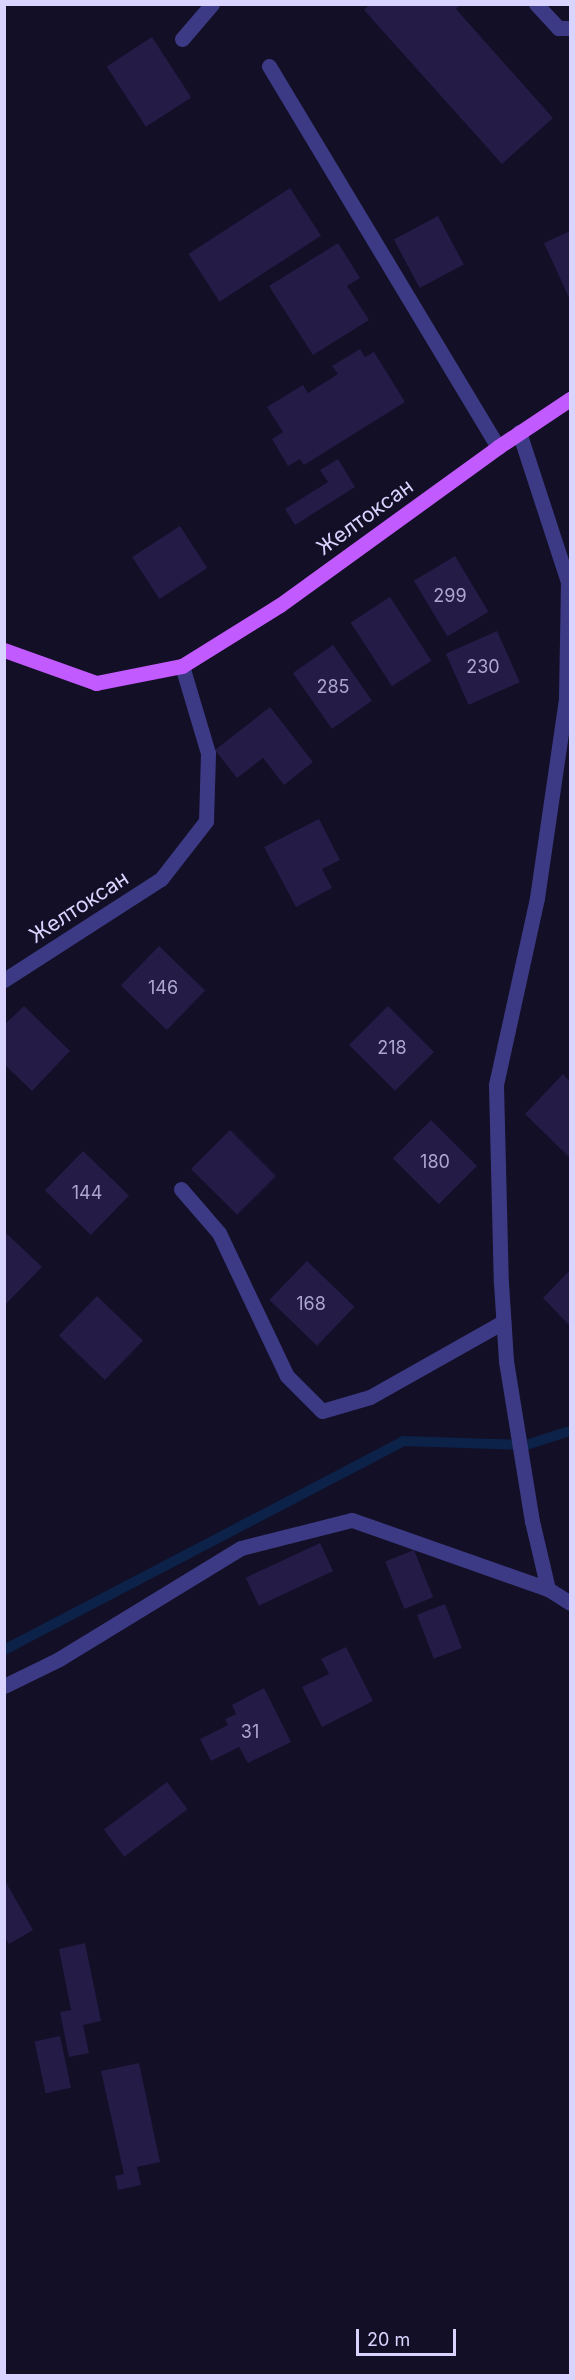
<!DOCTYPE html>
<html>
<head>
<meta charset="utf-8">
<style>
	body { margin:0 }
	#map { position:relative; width:575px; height:2380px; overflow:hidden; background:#130f26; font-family:Inter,sans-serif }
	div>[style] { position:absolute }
	.stream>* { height:10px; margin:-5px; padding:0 5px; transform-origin:5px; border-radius:5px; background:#0c2248 }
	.building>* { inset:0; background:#241b47; transform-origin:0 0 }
	.minor>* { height:15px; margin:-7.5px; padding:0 7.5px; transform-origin:7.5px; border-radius:7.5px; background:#3d3a85 }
	.major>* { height:15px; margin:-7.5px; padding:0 7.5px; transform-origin:7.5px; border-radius:7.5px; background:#c25bff }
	span { translate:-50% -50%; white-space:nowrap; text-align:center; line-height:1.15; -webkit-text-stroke:4.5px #130f26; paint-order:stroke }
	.number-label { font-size:18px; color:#aca6d1 }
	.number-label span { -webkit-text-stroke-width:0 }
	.street-label { font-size:21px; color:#d9d4ff }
	.frame { position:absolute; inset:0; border:6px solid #d9d4ff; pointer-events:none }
	.scale { position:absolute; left:356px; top:2329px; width:100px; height:27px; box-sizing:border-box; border:3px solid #d9d4ff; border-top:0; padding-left:8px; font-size:18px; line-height:21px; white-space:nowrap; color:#d9d4ff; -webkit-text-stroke:4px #130f26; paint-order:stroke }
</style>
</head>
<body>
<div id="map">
	<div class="stream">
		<div style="left:4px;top:1650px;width:450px;rotate:-27.6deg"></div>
		<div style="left:403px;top:1441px;width:123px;rotate:1.9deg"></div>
		<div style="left:526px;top:1445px;width:46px;rotate:-17.7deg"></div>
	</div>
	<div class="building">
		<div style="clip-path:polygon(370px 4px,461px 4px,456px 9px,553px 118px,502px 164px,364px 10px)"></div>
		<div style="left:152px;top:37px;width:72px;height:54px;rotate:57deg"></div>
		<div style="left:290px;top:188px;width:57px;height:121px;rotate:57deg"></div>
		<div style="left:438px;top:216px;width:55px;height:50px;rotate:62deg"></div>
		<div style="clip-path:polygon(570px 231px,570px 300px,544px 243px)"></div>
		<div style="clip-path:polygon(338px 243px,360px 278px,347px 286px,369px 320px,313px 355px,269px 286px)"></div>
		<div style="clip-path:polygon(360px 349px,365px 357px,374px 352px,405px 402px,304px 465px,300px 459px,288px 466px,272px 439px,283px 432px,267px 407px,303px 385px,308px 393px,338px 374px,332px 366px)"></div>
		<div style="clip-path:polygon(338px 459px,355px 487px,295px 525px,285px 509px,328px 482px,320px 470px)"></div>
		<div style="left:180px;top:526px;width:50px;height:57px;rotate:57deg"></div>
		<div style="left:455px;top:556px;width:65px;height:48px;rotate:59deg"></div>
		<div style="left:390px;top:597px;width:76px;height:47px;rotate:57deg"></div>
		<div style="left:497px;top:631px;width:56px;height:56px;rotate:66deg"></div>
		<div style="left:333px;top:645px;width:68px;height:49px;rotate:55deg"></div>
		<div style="clip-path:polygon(270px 707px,313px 762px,284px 785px,263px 758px,237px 778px,215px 750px)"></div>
		<div style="clip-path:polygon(319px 819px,340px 860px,322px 869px,332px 888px,296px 907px,264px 847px)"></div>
		<div style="left:159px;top:946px;width:64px;height:55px;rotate:44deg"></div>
		<div style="clip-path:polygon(24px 1006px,70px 1051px,32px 1091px,4px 1064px,4px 1025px)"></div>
		<div style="left:388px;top:1006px;width:65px;height:55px;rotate:45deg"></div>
		<div style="clip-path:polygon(563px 1074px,570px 1082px,570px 1158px,525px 1114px)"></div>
		<div style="left:431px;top:1120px;width:65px;height:54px;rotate:45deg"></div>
		<div style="left:230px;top:1130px;width:65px;height:55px;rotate:45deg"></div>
		<div style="left:83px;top:1151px;width:64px;height:55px;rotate:44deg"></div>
		<div style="clip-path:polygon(4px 1231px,42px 1267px,4px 1306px)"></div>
		<div style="left:307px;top:1261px;width:66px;height:54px;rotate:44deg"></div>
		<div style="clip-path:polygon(570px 1270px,570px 1326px,543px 1298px)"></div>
		<div style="left:97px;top:1296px;width:64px;height:55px;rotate:44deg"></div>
		<div style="left:320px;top:1543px;width:31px;height:82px;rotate:65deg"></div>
		<div style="left:414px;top:1550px;width:51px;height:31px;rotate:68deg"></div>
		<div style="left:445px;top:1604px;width:47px;height:30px;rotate:69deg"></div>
		<div style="clip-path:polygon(346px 1647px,373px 1701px,322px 1727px,302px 1687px,329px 1674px,321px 1659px)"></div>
		<div style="clip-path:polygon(264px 1688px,291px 1742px,248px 1763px,239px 1747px,211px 1761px,200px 1739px,228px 1725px,225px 1719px,236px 1714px,232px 1705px)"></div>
		<div style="left:167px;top:1782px;width:34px;height:79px;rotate:53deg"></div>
		<div style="clip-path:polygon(4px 1879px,33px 1930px,9px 1944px,4px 1936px)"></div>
		<div style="clip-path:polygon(85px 1943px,101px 2021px,83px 2025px,89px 2053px,69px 2057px,60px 2012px,71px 2010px,59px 1949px)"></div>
		<div style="left:60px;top:2036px;width:53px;height:26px;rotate:78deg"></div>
		<div style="clip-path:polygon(139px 2063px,160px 2162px,137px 2167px,141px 2185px,118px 2190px,115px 2176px,124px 2174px,101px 2071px)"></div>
	</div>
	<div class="minor">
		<div style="left:536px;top:4px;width:33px;rotate:47deg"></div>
		<div style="left:558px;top:28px;width:12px"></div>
		<div style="left:182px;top:39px;width:46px;rotate:-49.4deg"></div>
		<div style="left:269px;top:66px;width:445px;rotate:59deg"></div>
		<div style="left:519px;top:432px;width:158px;rotate:71.9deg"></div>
		<div style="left:568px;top:582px;width:117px;rotate:91deg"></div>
		<div style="left:566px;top:699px;width:201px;rotate:98.3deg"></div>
		<div style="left:537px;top:898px;width:191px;rotate:102.4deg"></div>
		<div style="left:496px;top:1085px;width:198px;rotate:88.6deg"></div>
		<div style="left:501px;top:1283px;width:78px;rotate:86.3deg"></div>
		<div style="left:506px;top:1361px;width:162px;rotate:80.8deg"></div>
		<div style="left:532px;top:1521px;width:70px;rotate:76.8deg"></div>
		<div style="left:548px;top:1589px;width:26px;rotate:32deg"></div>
		<div style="left:4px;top:980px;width:187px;rotate:-32.8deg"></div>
		<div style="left:161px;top:879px;width:73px;rotate:-52.2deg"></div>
		<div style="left:206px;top:821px;width:68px;rotate:-88.3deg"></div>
		<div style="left:208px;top:753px;width:91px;rotate:-106.6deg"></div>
		<div style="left:181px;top:1189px;width:58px;rotate:49.2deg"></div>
		<div style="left:219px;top:1233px;width:158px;rotate:64.6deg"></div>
		<div style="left:287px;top:1376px;width:49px;rotate:45deg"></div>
		<div style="left:322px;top:1411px;width:50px;rotate:-16.3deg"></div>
		<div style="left:370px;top:1397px;width:153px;rotate:-29.4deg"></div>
		<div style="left:4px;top:1686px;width:61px;rotate:-26.1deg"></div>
		<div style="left:59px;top:1659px;width:213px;rotate:-31.4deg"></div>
		<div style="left:241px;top:1548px;width:114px;rotate:-14.2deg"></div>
		<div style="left:352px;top:1520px;width:208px;rotate:19.4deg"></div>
	</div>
	<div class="major">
		<div style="left:4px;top:650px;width:98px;rotate:19.7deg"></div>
		<div style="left:96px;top:683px;width:88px;rotate:-11.2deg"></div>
		<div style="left:182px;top:666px;width:115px;rotate:-31.9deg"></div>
		<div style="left:280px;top:605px;width:269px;rotate:-35.9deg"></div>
		<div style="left:498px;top:447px;width:87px;rotate:-33.7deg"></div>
	</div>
	<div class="number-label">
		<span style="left:450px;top:596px">299</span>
		<span style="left:483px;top:667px">230</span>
		<span style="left:333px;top:687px">285</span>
		<span style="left:163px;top:988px">146</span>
		<span style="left:392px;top:1048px">218</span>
		<span style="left:435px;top:1162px">180</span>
		<span style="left:87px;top:1193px">144</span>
		<span style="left:311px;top:1304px">168</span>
		<span style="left:250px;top:1732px">31</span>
	</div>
	<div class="street-label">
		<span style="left:365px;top:517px;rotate:-36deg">Желтоксан</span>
		<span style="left:79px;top:907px;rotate:-33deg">Желтоксан</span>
	</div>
	<div class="frame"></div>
	<div class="scale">20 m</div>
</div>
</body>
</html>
